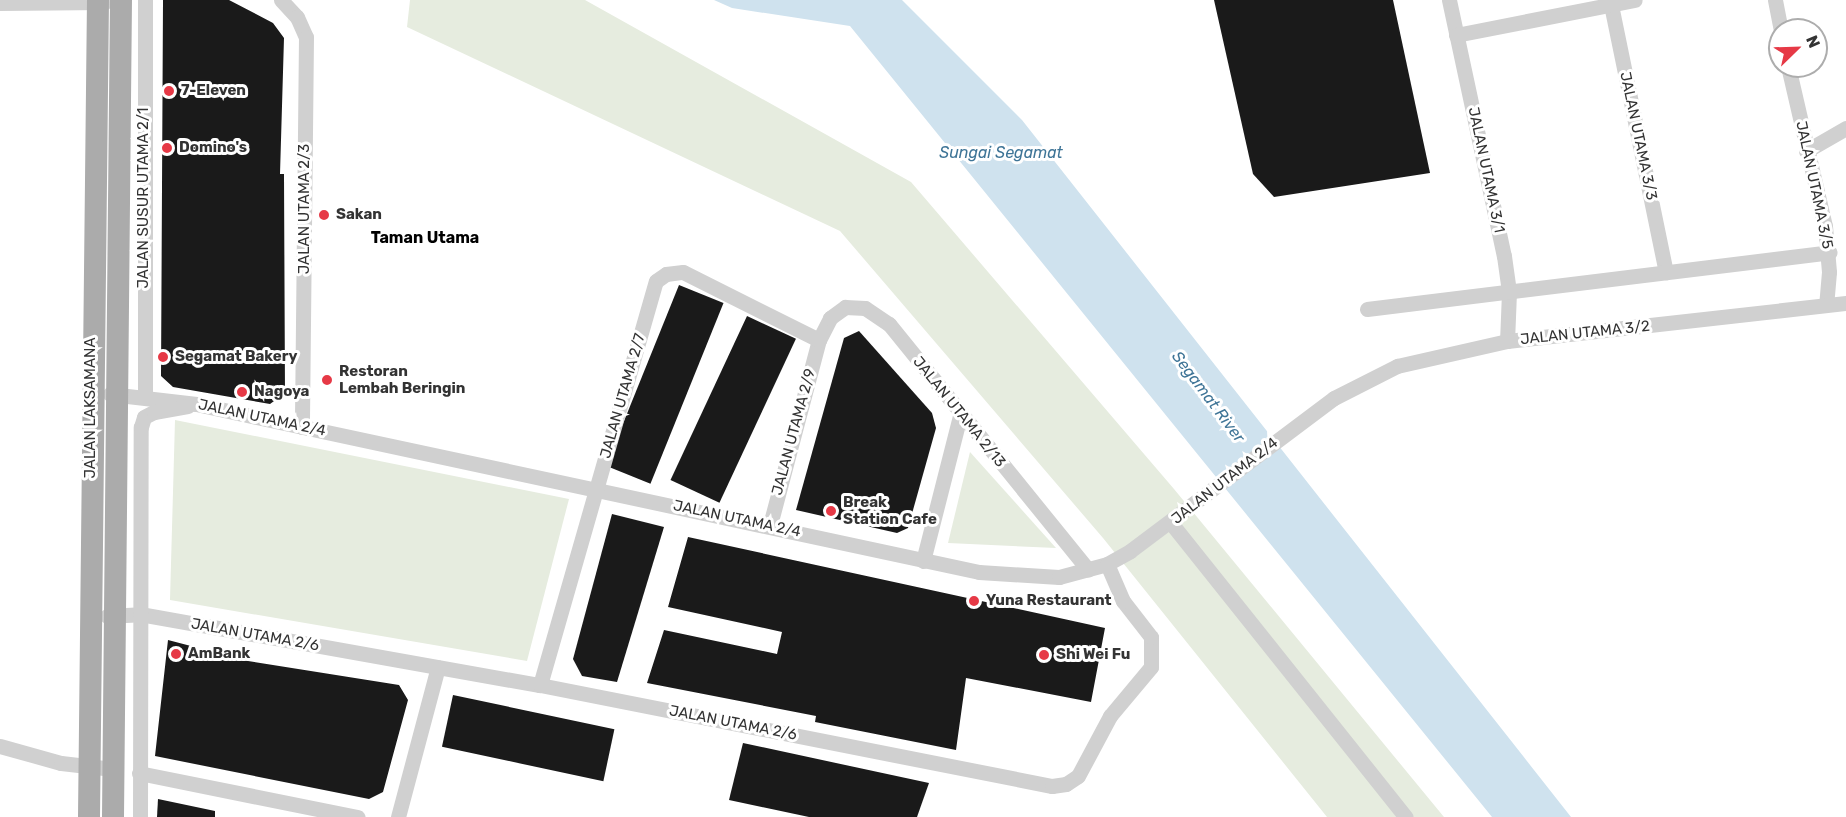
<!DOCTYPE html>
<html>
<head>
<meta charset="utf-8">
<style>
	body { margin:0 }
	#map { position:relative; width:1846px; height:817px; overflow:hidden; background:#fff; font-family:Rubik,sans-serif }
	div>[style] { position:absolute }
	.green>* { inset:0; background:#e6ecdf }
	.water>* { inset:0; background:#cfe2ee }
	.building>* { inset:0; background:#1a1a1a; transform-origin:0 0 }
	.minor>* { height:15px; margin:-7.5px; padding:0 7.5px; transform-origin:7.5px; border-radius:7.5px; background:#d0d0d0 }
	.primary>* { height:22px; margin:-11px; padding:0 11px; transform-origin:11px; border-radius:11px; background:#ababab }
	.dots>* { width:16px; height:16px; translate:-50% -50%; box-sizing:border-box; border:3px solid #fff; border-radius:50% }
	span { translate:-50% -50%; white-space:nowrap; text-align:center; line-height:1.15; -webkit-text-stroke:6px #fff; paint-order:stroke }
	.poi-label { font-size:15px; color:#333; font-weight:700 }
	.left { translate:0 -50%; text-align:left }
	.street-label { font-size:15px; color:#333 }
	.water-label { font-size:16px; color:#3f7597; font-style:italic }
	.neighbourhood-label { font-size:16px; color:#000; font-weight:700 }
	.north { position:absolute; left:1768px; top:18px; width:60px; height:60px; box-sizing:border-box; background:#fff; border:2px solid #adadad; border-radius:50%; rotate:67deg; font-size:16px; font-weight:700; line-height:24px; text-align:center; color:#333 }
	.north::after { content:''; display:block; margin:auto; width:21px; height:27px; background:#e63946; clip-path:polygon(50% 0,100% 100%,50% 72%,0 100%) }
</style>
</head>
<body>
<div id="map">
	<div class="green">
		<div style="clip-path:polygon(410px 0,585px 0,911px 182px,1174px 489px,1444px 817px,1327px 817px,1103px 538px,840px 231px,407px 27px)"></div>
		<div style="clip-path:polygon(175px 420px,569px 499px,527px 661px,170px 600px)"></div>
		<div style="clip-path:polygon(970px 452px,1056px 548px,948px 543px)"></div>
	</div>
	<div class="water">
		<div style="clip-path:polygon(714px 0,902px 0,1022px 120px,1571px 817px,1492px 817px,850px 26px,732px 8px)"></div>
	</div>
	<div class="building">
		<div style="clip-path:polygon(163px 0,229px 0,273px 23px,284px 38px,280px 174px,284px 174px,285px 393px,270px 404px,173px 387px,161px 376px)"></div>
		<div style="clip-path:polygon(1214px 0,1393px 0,1430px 173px,1274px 197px,1253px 174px)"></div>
		<div style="left:679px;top:285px;width:48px;height:195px;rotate:22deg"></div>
		<div style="left:747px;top:316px;width:54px;height:181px;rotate:25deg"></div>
		<div style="clip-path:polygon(859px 331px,932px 413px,936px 428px,908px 528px,897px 533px,796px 510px,844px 338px)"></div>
		<div style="clip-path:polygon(612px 514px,664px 527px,617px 682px,582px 676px,573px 659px)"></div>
		<div style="clip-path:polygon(688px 537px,1105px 628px,1091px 702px,966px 678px,956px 750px,815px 722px,816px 716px,647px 683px,664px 630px,777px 654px,782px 632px,668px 607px)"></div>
		<div style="clip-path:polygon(168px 640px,210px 651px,210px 655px,399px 685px,408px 700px,383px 792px,369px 799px,155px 756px)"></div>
		<div style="left:453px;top:695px;width:165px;height:53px;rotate:12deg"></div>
		<div style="clip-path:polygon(743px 743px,929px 783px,917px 817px,809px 817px,729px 800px)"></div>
		<div style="clip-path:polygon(158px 799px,215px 811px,215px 817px,157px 817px)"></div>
	</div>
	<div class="minor">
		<div style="left:281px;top:0;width:23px;rotate:47deg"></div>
		<div style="left:297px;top:17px;width:22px;rotate:66deg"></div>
		<div style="left:306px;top:37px;width:390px;rotate:90.6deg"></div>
		<div style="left:1449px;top:0;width:262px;rotate:77.9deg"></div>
		<div style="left:1504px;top:256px;width:36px;rotate:82deg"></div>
		<div style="left:1509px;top:292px;width:49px;rotate:92.3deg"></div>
		<div style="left:1610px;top:0;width:278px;rotate:78.4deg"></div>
		<div style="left:1775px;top:0;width:31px;rotate:79deg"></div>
		<div style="left:0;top:3px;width:105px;rotate:-0.5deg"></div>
		<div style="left:1456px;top:35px;width:182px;rotate:-11.1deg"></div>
		<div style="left:1788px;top:66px;width:164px;rotate:77deg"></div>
		<div style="left:1825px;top:226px;width:46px;rotate:85deg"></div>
		<div style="left:1829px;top:272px;width:33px;rotate:95deg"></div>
		<div style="left:1806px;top:151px;width:46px;rotate:-29.9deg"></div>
		<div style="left:1367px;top:309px;width:466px;rotate:-7deg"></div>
		<div style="left:110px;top:394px;width:87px;rotate:6.6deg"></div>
		<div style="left:196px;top:404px;width:801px;rotate:12.11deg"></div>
		<div style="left:979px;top:572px;width:80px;rotate:3.6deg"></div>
		<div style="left:1059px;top:577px;width:50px;rotate:-15.2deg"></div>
		<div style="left:1107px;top:564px;width:26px;rotate:-29deg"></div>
		<div style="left:1130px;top:551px;width:255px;rotate:-36.9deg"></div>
		<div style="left:1334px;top:398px;width:71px;rotate:-26.9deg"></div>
		<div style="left:1397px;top:366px;width:113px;rotate:-12.8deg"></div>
		<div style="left:1507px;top:341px;width:341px;rotate:-6.4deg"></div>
		<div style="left:145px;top:396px;width:396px;rotate:-90deg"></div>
		<div style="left:1171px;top:523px;width:376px;rotate:51.4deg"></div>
		<div style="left:770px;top:525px;width:191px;rotate:-75.2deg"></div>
		<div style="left:819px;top:340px;width:25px;rotate:-63deg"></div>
		<div style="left:830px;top:318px;width:19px;rotate:-36deg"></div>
		<div style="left:845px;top:307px;width:20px;rotate:3deg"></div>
		<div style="left:865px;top:308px;width:29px;rotate:34deg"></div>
		<div style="left:889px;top:324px;width:316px;rotate:51deg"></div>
		<div style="left:923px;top:561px;width:150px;rotate:-75.7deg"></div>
		<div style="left:107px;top:616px;width:33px;rotate:-3deg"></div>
		<div style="left:140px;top:614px;width:406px;rotate:10.1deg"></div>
		<div style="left:540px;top:685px;width:522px;rotate:11.16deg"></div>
		<div style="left:1052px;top:786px;width:14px;rotate:-8deg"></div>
		<div style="left:1066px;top:784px;width:14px;rotate:-34deg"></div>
		<div style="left:1078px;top:776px;width:68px;rotate:-61.9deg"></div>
		<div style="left:1110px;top:716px;width:64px;rotate:-50.1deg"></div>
		<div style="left:1151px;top:667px;width:30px;rotate:-90deg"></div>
		<div style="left:1151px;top:637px;width:46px;rotate:-127.9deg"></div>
		<div style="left:1123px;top:601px;width:40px;rotate:-113.4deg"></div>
		<div style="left:540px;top:685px;width:420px;rotate:-74deg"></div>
		<div style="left:656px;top:281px;width:12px;rotate:-35deg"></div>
		<div style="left:666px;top:274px;width:17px;rotate:-7deg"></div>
		<div style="left:683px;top:272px;width:152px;rotate:26.6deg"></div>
		<div style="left:0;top:746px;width:63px;rotate:15.6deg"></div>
		<div style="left:61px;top:763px;width:52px;rotate:6.6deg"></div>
		<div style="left:139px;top:773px;width:223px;rotate:11.4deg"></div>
		<div style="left:140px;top:817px;width:390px;rotate:-89.9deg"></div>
		<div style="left:141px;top:427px;width:10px;rotate:-73deg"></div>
		<div style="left:144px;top:417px;width:11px;rotate:-27deg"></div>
		<div style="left:154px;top:412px;width:34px;rotate:-10deg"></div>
		<div style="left:398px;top:817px;width:155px;rotate:-75.1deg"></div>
	</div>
	<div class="primary">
		<div style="left:89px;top:817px;width:817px;rotate:-89.37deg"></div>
		<div style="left:113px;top:817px;width:817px;rotate:-89.44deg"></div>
	</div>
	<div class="dots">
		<div style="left:169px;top:91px;background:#e63946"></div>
		<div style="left:167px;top:148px;background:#e63946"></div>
		<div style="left:324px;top:215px;background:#e63946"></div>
		<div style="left:163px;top:357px;background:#e63946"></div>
		<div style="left:327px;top:380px;background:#e63946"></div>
		<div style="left:242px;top:392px;background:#e63946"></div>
		<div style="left:831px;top:511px;background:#e63946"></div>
		<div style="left:974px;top:601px;background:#e63946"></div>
		<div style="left:176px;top:654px;background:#e63946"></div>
		<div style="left:1044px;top:655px;background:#e63946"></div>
	</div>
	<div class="poi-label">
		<span class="left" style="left:181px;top:91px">7-Eleven</span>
		<span class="left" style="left:179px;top:148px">Domino's</span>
		<span class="left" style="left:336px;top:215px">Sakan</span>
		<span class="left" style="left:175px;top:357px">Segamat Bakery</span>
		<span class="left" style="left:339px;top:380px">Restoran<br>Lembah Beringin</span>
		<span class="left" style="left:254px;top:392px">Nagoya</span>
		<span class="left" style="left:843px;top:511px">Break<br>Station Cafe</span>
		<span class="left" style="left:986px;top:601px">Yuna Restaurant</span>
		<span class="left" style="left:188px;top:654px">AmBank</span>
		<span class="left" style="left:1056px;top:655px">Shi Wei Fu</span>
	</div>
	<div class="street-label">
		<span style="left:1638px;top:136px;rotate:78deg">JALAN UTAMA 3/3</span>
		<span style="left:1486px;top:170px;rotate:78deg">JALAN UTAMA 3/1</span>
		<span style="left:1814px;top:185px;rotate:78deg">JALAN UTAMA 3/5</span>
		<span style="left:144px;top:198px;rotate:-90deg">JALAN SUSUR UTAMA 2/1</span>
		<span style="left:305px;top:209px;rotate:-90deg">JALAN UTAMA 2/3</span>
		<span style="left:1585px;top:333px;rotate:-6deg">JALAN UTAMA 3/2</span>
		<span style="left:623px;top:396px;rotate:-74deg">JALAN UTAMA 2/7</span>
		<span style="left:91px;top:408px;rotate:-90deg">JALAN LAKSAMANA</span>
		<span style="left:959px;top:412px;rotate:51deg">JALAN UTAMA 2/13</span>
		<span style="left:262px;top:418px;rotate:12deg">JALAN UTAMA 2/4</span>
		<span style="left:794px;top:432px;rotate:-75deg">JALAN UTAMA 2/9</span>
		<span style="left:1225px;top:481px;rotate:-38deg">JALAN UTAMA 2/4</span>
		<span style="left:737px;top:519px;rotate:12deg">JALAN UTAMA 2/4</span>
		<span style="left:255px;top:635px;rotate:10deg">JALAN UTAMA 2/6</span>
		<span style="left:733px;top:723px;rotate:11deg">JALAN UTAMA 2/6</span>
	</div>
	<div class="water-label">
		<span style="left:1001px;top:153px">Sungai Segamat</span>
		<span style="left:1208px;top:397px;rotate:53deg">Segamat River</span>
	</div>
	<div class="neighbourhood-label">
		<span style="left:425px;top:238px">Taman Utama</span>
	</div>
	<div class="north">N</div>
</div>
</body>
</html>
